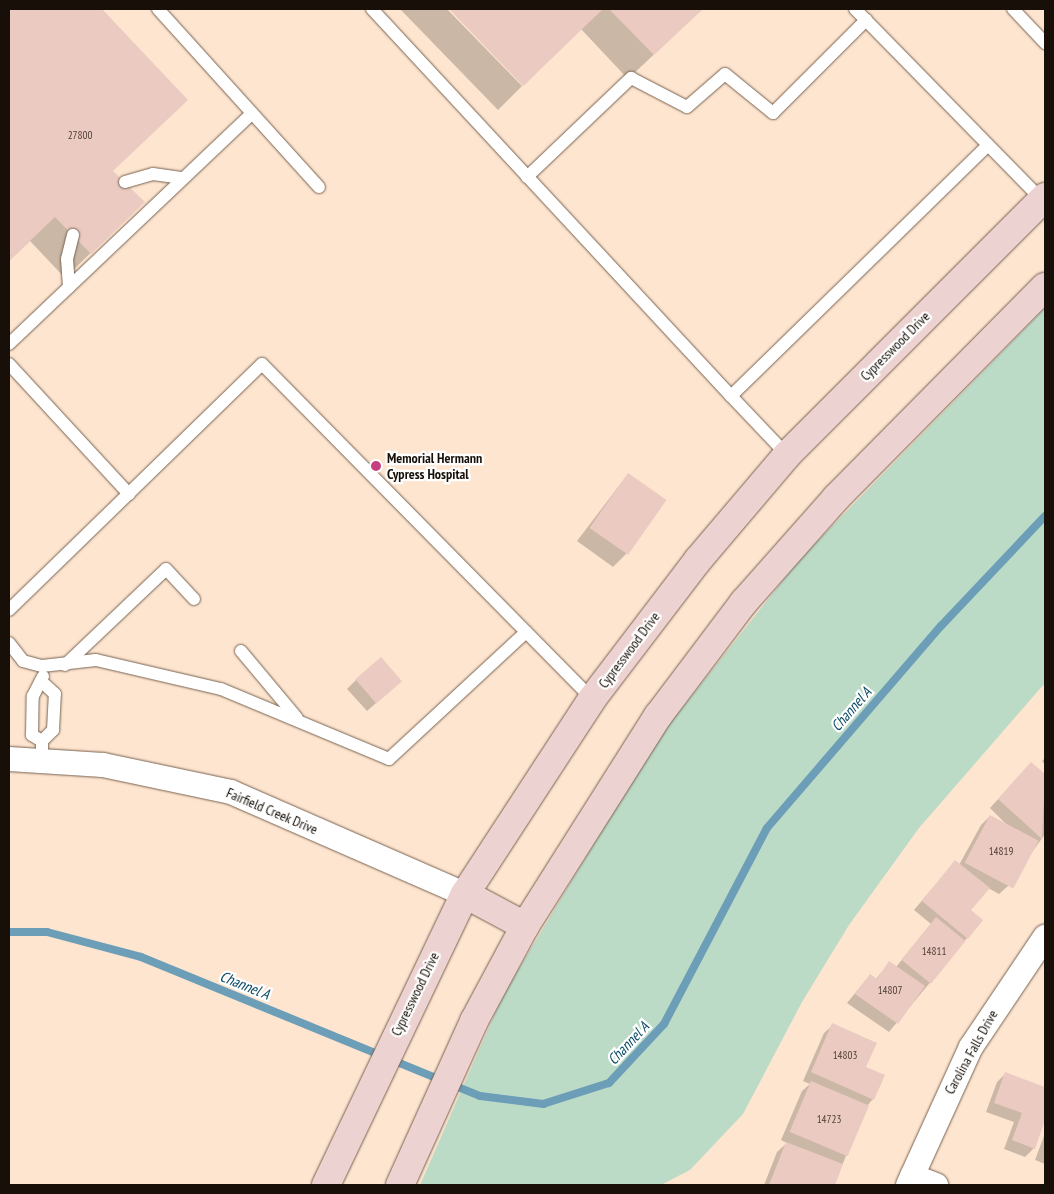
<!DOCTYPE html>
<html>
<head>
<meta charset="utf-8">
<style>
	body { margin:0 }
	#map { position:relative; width:1054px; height:1194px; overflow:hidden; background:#fee5d0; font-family:"PT Sans Narrow",sans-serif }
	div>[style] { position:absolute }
	.green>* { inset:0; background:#bcdbc7 }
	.shadow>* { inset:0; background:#0003 }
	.stream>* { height:8px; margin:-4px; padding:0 4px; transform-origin:4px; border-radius:4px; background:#6d9eb8 }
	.building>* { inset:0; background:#ebcac1; transform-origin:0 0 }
	.roads { filter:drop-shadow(0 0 1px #77624f) drop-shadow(0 0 1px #77624f) }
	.lane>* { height:12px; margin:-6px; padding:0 6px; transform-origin:6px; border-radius:6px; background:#fff }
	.street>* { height:24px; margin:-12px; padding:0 12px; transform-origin:12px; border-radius:12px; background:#fff }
	.secondary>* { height:28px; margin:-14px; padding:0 14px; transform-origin:14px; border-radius:14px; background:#ecd3d1 }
	.dots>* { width:14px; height:14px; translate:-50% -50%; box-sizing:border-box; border:2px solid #fff; border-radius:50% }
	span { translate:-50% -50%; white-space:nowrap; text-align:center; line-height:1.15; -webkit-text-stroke:4.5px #fff; paint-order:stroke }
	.number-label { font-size:11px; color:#4d3e36 }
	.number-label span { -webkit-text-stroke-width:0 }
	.street-label { font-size:14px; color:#181008 }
	.poi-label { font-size:14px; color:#181008; font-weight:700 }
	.left { translate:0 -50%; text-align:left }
	.water-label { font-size:15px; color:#0b4c68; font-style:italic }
	.frame { position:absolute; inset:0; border:10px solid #181008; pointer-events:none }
</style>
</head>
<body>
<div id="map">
	<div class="green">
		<div style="clip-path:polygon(1045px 308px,1045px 683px,919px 828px,849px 925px,802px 1002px,743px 1114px,690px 1170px,661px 1185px,420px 1185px,503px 995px,655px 742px,800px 559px)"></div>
	</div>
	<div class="shadow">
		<div style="clip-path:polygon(9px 9px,100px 9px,186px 100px,112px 171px,118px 226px,65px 278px,30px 241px,9px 261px)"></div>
		<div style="clip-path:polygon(400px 9px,447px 9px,522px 86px,498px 110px)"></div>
		<div style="clip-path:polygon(450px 9px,702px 9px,628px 79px,581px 29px,524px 85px)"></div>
		<div style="clip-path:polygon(628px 474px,626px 554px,613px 567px,577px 541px)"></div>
		<div style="clip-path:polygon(356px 680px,391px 690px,367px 711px,347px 689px)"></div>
		<div style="clip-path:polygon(1045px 758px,1045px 765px,1042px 761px)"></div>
		<div style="clip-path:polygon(1031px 763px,1045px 776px,1045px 834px,1008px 886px,999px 894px,988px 888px,970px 910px,967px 938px,889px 1032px,847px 1003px,870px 975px,876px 979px,889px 963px,896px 967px,931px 924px,914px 910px,947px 871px,959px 865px,981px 825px,990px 816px,1008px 826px,990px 808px)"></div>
		<div style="clip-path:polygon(833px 1025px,864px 1067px,873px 1099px,866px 1107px,834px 1185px,764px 1185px,777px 1152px,787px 1143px,781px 1140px,802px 1091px,810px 1084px,803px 1081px,824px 1033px)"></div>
		<div style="clip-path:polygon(1006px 1073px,1045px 1088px,1045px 1116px,1034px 1148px,1025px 1157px,1004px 1149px,1014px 1122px,986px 1112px,997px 1082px)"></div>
		<div style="clip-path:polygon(1045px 1133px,1045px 1164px,1035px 1160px)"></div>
	</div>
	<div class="stream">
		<div style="left:9px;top:932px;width:38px"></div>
		<div style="left:47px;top:932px;width:97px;rotate:14.9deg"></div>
		<div style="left:141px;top:957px;width:366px;rotate:22.3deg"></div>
		<div style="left:480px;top:1096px;width:64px;rotate:7.2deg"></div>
		<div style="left:543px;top:1104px;width:69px;rotate:-17.7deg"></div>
		<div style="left:609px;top:1083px;width:81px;rotate:-47deg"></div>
		<div style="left:664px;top:1024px;width:221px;rotate:-62.3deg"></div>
		<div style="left:767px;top:828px;width:267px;rotate:-49.3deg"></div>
		<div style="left:941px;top:626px;width:151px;rotate:-46.6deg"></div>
	</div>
	<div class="building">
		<div style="clip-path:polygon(9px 9px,102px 9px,188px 100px,113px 171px,145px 202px,91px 254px,55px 217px,9px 261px)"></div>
		<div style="clip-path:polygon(449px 9px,603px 9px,523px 86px)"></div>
		<div style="clip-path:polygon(609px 9px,703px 9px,654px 55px)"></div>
		<div style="left:628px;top:473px;width:47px;height:67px;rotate:35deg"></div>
		<div style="left:381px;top:657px;width:32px;height:34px;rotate:49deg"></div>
		<div style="clip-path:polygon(1031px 762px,1045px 774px,1042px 839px,998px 799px)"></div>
		<div style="left:990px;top:815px;width:55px;height:54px;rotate:28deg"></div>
		<div style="clip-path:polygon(955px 860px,990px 888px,971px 910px,983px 920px,968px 939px,922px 901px)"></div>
		<div style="left:936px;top:917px;width:38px;height:55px;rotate:39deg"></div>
		<div style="clip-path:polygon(889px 961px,925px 986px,898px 1024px,855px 994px,870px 974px,877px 979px)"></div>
		<div style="clip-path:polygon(832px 1023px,877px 1043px,866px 1067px,885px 1075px,874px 1100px,811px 1072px)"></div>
		<div style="clip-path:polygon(1005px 1072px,1045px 1087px,1045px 1120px,1035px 1149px,1012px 1140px,1022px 1113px,994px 1103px)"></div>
		<div style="left:811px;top:1081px;width:63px;height:55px;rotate:23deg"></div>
		<div style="clip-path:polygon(786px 1142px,843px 1164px,835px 1185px,769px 1185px)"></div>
	</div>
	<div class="roads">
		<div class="lane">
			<div style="left:158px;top:9px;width:240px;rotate:47.9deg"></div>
			<div style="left:372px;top:9px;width:528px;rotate:47.15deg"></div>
			<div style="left:855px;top:9px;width:267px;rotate:45.6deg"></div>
			<div style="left:1013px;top:9px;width:47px;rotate:46.7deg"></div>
			<div style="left:527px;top:177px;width:144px;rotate:-43.6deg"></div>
			<div style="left:631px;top:78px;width:63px;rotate:27.4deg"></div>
			<div style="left:687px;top:107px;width:50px;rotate:-41deg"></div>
			<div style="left:725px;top:74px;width:62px;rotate:39.1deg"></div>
			<div style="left:773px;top:113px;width:132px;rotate:-45deg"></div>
			<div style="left:125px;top:182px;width:29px;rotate:-16deg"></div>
			<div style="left:153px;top:174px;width:30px;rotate:8deg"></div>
			<div style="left:69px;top:287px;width:28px;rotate:-94deg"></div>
			<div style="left:67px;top:259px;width:25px;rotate:-76deg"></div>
			<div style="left:9px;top:344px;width:335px;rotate:-43.5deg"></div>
			<div style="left:9px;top:364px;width:177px;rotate:47.3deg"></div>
			<div style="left:787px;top:455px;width:81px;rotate:-133.5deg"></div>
			<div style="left:731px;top:396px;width:359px;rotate:-44.3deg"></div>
			<div style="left:9px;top:610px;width:353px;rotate:-44.2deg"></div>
			<div style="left:262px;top:364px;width:470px;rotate:45.4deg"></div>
			<div style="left:9px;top:643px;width:23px;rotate:52deg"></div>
			<div style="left:23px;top:661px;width:20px;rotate:15deg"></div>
			<div style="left:42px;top:666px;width:54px;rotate:-6.3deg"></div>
			<div style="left:96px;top:660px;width:128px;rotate:13.1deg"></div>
			<div style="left:221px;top:689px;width:182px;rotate:22.6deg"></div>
			<div style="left:389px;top:759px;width:187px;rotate:-42.8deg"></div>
			<div style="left:241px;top:651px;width:87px;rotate:50.1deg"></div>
			<div style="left:65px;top:665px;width:139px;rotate:-43.5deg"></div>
			<div style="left:166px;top:569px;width:41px;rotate:47deg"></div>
			<div style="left:42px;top:741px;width:12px;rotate:-149deg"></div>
			<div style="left:32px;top:735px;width:39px;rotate:-89deg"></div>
			<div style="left:33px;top:696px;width:22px;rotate:-63deg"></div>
			<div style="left:42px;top:759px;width:18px;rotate:-90deg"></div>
			<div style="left:42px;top:741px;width:16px;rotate:-45deg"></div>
			<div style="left:53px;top:730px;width:36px;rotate:-87deg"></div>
			<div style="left:55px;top:694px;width:16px;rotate:-137deg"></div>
		</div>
		<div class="street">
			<div style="left:9px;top:759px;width:94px;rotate:3.7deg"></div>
			<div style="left:103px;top:765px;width:131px;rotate:11.9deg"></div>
			<div style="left:231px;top:792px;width:255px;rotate:23.6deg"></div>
			<div style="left:912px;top:1176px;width:26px;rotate:21deg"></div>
			<div style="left:908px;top:1185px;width:152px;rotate:-65.5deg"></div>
			<div style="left:971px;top:1047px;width:133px;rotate:-56.1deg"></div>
		</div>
		<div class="secondary">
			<div style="left:465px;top:894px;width:68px;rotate:28.1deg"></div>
			<div style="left:326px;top:1185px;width:322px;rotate:-64.5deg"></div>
			<div style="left:465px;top:894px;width:233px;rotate:-56.9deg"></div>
			<div style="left:592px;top:699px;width:175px;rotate:-52.7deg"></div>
			<div style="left:698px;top:560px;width:138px;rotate:-49.7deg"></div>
			<div style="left:787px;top:455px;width:365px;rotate:-45deg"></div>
			<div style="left:400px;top:1185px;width:180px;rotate:-65.7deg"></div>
			<div style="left:474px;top:1021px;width:108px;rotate:-61.8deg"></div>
			<div style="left:525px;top:926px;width:249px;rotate:-57.7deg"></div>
			<div style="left:658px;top:716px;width:143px;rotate:-53deg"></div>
			<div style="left:744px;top:602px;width:139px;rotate:-48.5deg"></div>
			<div style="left:836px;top:498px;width:297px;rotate:-45.3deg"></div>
		</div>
	</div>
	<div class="dots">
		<div style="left:376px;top:466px;background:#c53f80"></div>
	</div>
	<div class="number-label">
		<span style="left:80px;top:135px">27800</span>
		<span style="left:1001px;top:851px">14819</span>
		<span style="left:934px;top:951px">14811</span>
		<span style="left:890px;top:990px">14807</span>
		<span style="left:845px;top:1055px">14803</span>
		<span style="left:829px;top:1119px">14723</span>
	</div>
	<div class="street-label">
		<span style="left:895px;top:346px;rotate:-45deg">Cypresswood Drive</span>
		<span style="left:629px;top:650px;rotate:-53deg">Cypresswood Drive</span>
		<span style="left:272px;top:811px;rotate:23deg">Fairfield Creek Drive</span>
		<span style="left:415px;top:994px;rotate:-64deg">Cypresswood Drive</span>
		<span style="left:971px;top:1052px;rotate:-61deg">Carolina Falls Drive</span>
	</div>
	<div class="poi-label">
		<span class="left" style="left:387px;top:466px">Memorial Hermann<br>Cypress Hospital</span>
	</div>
	<div class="water-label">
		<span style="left:851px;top:709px;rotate:-49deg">Channel A</span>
		<span style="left:245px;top:985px;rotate:22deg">Channel A</span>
		<span style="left:628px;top:1043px;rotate:-47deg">Channel A</span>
	</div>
	<div class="frame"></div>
</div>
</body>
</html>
